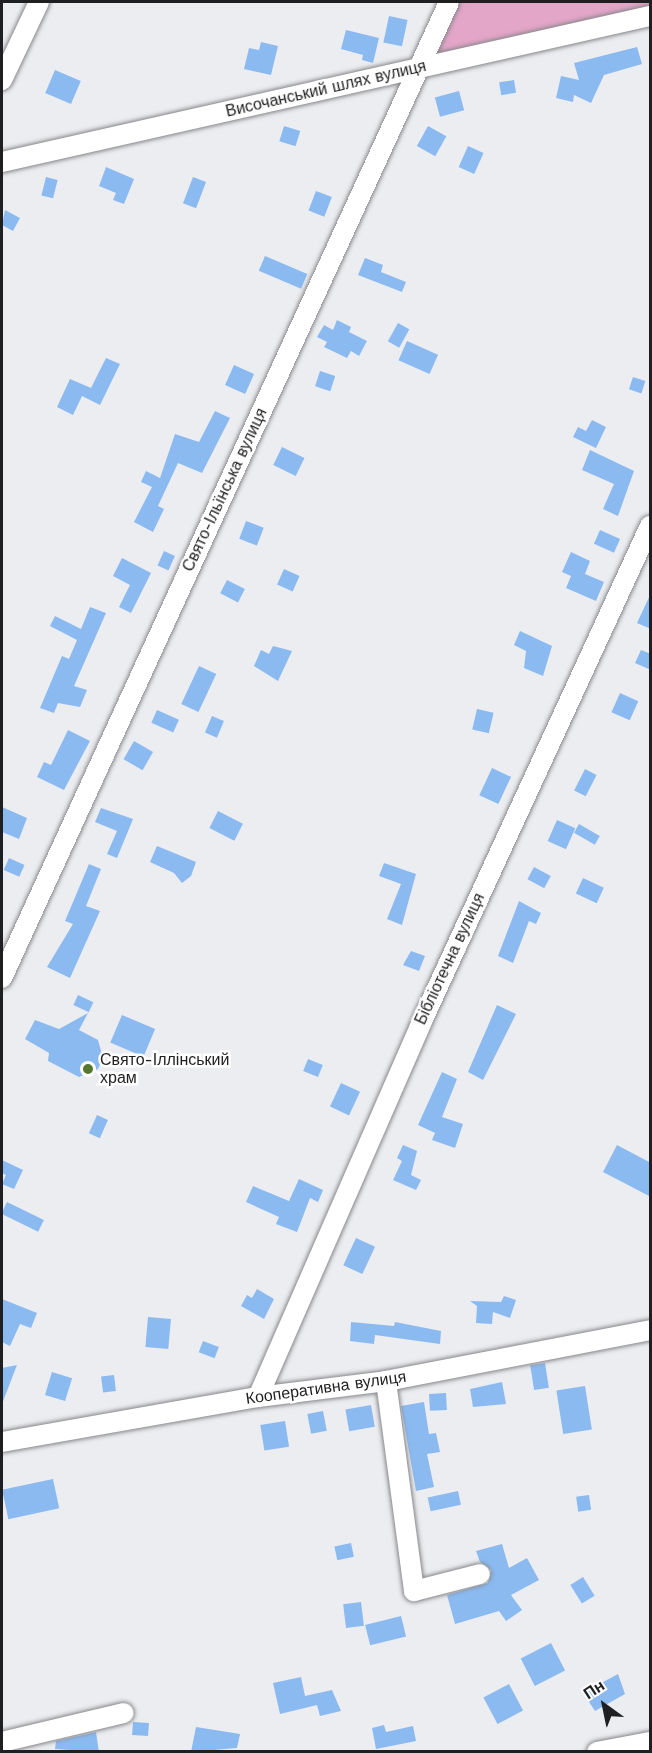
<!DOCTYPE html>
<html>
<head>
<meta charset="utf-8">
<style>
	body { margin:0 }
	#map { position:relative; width:652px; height:1753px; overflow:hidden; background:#ecedf0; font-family:"Work Sans",sans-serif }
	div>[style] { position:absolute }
	.green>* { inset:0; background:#e3a5c8 }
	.building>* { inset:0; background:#8bbaf1; transform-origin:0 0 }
	.roads { filter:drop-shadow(0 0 2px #88888b) drop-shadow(0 0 2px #88888b) }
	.minor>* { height:20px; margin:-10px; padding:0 10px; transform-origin:10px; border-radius:10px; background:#fff }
	.dots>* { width:16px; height:16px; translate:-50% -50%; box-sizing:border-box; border:3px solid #fff; border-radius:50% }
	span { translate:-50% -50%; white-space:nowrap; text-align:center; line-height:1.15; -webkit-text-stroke:5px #fff; paint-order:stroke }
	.street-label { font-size:16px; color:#1f1f21 }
	.poi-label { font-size:16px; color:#1f1f21 }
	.left { translate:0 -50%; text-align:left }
	.frame { position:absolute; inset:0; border:3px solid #1f1f21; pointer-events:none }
	.north { position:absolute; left:574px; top:1675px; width:60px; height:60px; -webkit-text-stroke:4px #fff; paint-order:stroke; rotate:327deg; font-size:16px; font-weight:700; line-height:24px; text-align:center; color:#1f1f21 }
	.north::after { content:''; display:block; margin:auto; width:21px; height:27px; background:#1f1f21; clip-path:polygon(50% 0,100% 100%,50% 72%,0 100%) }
</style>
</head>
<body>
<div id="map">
	<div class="green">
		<div style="clip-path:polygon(449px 2px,650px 2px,650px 16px,419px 68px)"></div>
	</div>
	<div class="building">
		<div style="left:389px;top:16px;width:19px;height:27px;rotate:12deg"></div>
		<div style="clip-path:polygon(346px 30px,379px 38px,373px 63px,362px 60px,363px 55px,341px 49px)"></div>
		<div style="clip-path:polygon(261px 42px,278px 46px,271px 75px,244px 69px,249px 48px,259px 50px)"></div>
		<div style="clip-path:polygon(637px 47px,642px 64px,604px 75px,591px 103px,574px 95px,573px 102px,556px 98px,561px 76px,579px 80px,574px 63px)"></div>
		<div style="left:55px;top:70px;width:28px;height:25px;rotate:23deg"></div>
		<div style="left:514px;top:80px;width:13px;height:15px;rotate:81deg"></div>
		<div style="left:459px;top:91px;width:20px;height:25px;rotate:75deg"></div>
		<div style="left:284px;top:126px;width:17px;height:16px;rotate:17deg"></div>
		<div style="left:428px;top:126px;width:21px;height:23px;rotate:29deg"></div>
		<div style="left:468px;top:146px;width:17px;height:23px;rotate:24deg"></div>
		<div style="clip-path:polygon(106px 167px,134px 179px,124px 204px,113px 200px,116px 193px,99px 186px)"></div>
		<div style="left:46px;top:177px;width:12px;height:19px;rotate:14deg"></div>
		<div style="left:193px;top:177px;width:14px;height:28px;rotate:21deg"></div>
		<div style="left:316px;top:191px;width:17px;height:21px;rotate:21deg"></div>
		<div style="clip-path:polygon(5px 210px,20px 218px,13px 231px,2px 225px)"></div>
		<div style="left:265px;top:256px;width:46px;height:16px;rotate:23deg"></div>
		<div style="clip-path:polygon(365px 258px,383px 265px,381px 272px,406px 282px,402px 292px,358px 275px)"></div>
		<div style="clip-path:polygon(337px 320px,351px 327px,349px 332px,367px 341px,359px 356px,351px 351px,347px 358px,324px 347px,327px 342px,317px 337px,324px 325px,333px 330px)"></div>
		<div style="left:398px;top:323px;width:13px;height:21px;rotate:29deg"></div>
		<div style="left:407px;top:341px;width:34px;height:21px;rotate:24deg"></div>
		<div style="clip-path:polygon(106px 358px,120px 364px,100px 405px,82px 396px,73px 415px,57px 407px,70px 379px,91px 388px)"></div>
		<div style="left:234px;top:365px;width:22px;height:22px;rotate:24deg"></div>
		<div style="left:320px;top:371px;width:16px;height:16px;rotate:18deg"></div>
		<div style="left:633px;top:377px;width:13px;height:13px;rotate:18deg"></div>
		<div style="clip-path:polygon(215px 411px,230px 418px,202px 473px,178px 463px,158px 506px,164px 509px,153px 532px,134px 522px,152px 487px,141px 482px,146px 471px,160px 478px,175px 434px,199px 442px)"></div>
		<div style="clip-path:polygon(592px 420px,606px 427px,596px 448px,573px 437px,578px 427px,586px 431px)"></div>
		<div style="left:282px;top:447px;width:25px;height:20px;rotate:26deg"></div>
		<div style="clip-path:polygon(590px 450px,634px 471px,618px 516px,603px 509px,614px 484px,582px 470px)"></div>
		<div style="left:246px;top:521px;width:19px;height:19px;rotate:21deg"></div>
		<div style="left:600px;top:530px;width:22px;height:15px;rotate:24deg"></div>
		<div style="left:164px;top:551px;width:12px;height:16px;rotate:24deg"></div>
		<div style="clip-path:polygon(571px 552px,590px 561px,585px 574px,604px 582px,596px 601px,566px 588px,571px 576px,562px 572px)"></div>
		<div style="clip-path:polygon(122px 558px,151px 573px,131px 613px,119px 607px,130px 585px,113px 576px)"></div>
		<div style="left:284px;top:569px;width:17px;height:17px;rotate:24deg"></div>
		<div style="left:227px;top:580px;width:20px;height:15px;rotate:27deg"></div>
		<div style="clip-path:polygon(651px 593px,651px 629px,637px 623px)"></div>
		<div style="clip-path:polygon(90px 607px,106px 613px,74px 686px,87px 690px,80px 707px,58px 703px,54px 713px,40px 708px,62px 656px,69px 659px,77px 640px,50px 626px,55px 616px,81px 629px)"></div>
		<div style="clip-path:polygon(520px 631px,552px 646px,543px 676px,524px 668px,526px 651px,514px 645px)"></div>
		<div style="clip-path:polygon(273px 646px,292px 651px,278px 681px,254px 666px,261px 650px,269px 654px)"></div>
		<div style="clip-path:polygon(641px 650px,651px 654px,651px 670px,635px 663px)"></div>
		<div style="left:199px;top:666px;width:19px;height:42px;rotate:25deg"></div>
		<div style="left:620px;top:693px;width:20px;height:21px;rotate:24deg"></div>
		<div style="left:477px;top:709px;width:17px;height:21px;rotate:13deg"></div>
		<div style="left:157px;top:710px;width:24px;height:14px;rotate:24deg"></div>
		<div style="left:212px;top:716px;width:13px;height:18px;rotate:23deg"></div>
		<div style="clip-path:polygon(68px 730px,90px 741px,64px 790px,37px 777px,44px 762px,51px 765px)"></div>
		<div style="left:134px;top:741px;width:22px;height:21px;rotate:30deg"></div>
		<div style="left:492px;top:768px;width:21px;height:30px;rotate:25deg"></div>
		<div style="left:585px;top:769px;width:13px;height:24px;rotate:27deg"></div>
		<div style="clip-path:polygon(2px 807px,27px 818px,19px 839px,2px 832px)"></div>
		<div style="clip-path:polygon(101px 808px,133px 819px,117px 858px,107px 854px,117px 831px,95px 822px)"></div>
		<div style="left:218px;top:811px;width:28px;height:19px;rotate:27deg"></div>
		<div style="left:557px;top:820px;width:20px;height:23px;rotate:24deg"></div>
		<div style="left:579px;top:824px;width:24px;height:10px;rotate:30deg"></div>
		<div style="clip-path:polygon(157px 846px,196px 862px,191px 876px,182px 883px,174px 873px,150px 862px)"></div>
		<div style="left:9px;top:858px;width:17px;height:13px;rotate:24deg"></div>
		<div style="clip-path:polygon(384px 863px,416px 874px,402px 925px,387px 919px,401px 884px,379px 876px)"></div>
		<div style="clip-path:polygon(89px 864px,101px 869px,86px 906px,100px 911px,70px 978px,47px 967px,73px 924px,65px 921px)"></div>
		<div style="left:534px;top:867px;width:19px;height:14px;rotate:28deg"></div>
		<div style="left:583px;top:878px;width:23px;height:17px;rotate:25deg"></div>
		<div style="clip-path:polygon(519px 901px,541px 913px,536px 924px,529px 921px,513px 963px,498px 956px)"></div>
		<div style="clip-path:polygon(411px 951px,425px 956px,419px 971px,403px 965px)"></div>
		<div style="left:78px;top:995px;width:17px;height:11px;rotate:25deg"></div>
		<div style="clip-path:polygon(497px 1005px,516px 1014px,483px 1080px,468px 1072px)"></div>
		<div style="clip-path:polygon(88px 1013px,79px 1030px,98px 1040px,103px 1058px,98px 1069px,79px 1077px,48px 1061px,49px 1053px,25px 1039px,35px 1020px,59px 1029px)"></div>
		<div style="left:122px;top:1015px;width:36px;height:30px;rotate:23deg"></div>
		<div style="left:308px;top:1059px;width:16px;height:13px;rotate:22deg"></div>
		<div style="clip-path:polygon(442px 1072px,457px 1079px,442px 1117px,463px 1124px,455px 1148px,432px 1140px,435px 1133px,418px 1125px)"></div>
		<div style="left:341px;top:1083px;width:21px;height:26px;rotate:25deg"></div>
		<div style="left:97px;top:1115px;width:12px;height:20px;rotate:24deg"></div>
		<div style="clip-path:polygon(403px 1145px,417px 1151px,411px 1175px,421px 1180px,416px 1190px,393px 1180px,402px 1161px,397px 1158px)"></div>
		<div style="clip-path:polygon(617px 1145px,651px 1163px,651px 1197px,603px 1172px)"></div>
		<div style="clip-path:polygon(2px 1160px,23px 1170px,14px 1189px,2px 1184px,6px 1175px,2px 1173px)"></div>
		<div style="clip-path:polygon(299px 1179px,323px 1190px,318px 1202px,310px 1198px,297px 1232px,276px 1224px,279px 1217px,246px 1202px,253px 1186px,289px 1201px)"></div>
		<div style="left:7px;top:1202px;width:41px;height:13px;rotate:26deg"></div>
		<div style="left:356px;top:1238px;width:21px;height:30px;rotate:25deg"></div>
		<div style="clip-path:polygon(257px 1289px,274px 1299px,264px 1319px,241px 1306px,247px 1295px,252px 1298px)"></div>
		<div style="clip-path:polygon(504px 1296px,516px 1300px,510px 1318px,493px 1312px,492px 1324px,476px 1323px,477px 1306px,470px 1301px,501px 1302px)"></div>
		<div style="clip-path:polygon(2px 1299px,37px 1313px,31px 1328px,20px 1324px,10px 1346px,2px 1342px)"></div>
		<div style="left:148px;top:1317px;width:23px;height:30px;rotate:5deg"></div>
		<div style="clip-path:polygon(351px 1322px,394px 1326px,395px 1322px,441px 1331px,440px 1344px,375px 1335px,374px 1344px,350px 1341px)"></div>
		<div style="left:203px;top:1341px;width:17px;height:12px;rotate:21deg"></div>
		<div style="left:545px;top:1363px;width:25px;height:15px;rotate:81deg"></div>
		<div style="clip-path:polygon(17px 1365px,2px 1404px,2px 1368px)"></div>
		<div style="left:52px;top:1372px;width:21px;height:24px;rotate:17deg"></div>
		<div style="left:114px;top:1375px;width:16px;height:13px;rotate:83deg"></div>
		<div style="clip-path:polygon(502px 1382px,506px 1404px,473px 1407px,470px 1389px)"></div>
		<div style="left:585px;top:1386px;width:44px;height:29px;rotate:81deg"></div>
		<div style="left:446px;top:1393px;width:17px;height:17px;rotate:87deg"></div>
		<div style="clip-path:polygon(424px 1402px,429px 1434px,436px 1433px,440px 1452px,427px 1454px,434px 1487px,416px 1491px,401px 1406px)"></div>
		<div style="left:371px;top:1405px;width:22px;height:26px;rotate:80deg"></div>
		<div style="left:323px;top:1411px;width:20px;height:16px;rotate:79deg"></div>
		<div style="left:285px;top:1421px;width:26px;height:25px;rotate:81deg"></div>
		<div style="left:53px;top:1479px;width:30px;height:52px;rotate:78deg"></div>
		<div style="left:458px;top:1491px;width:14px;height:31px;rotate:78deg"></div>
		<div style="left:589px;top:1495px;width:15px;height:13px;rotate:82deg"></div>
		<div style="left:351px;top:1543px;width:14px;height:17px;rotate:78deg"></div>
		<div style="clip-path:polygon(502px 1544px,509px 1568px,527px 1558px,539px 1580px,511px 1595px,522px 1610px,506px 1621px,499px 1611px,455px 1624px,447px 1595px,488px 1583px,491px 1570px,480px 1562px,476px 1551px)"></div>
		<div style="left:583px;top:1577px;width:22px;height:15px;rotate:58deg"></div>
		<div style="left:361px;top:1602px;width:24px;height:18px;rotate:83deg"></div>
		<div style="left:401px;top:1616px;width:21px;height:37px;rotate:76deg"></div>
		<div style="left:551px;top:1643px;width:31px;height:34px;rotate:63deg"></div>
		<div style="clip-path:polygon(618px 1674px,625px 1694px,595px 1711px,583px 1693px)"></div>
		<div style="clip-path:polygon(301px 1677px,305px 1696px,332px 1690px,341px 1711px,320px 1716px,317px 1705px,280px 1714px,273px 1683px)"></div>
		<div style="left:509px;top:1684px;width:30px;height:29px;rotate:62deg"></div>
		<div style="left:133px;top:1722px;width:16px;height:13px;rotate:4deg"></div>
		<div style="clip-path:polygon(384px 1725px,386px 1732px,413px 1726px,416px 1741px,376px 1749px,372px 1728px)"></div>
		<div style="clip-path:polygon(196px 1727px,240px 1734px,237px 1748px,191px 1752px)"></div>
		<div style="clip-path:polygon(96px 1732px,99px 1752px,55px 1749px,56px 1741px)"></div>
	</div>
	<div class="roads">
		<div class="minor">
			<div style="left:2px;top:80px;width:86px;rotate:-64.6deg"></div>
			<div style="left:2px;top:162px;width:664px;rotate:-12.7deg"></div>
			<div style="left:2px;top:978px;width:1073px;rotate:-65.39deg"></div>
			<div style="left:386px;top:1381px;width:212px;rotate:82.4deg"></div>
			<div style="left:414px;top:1591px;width:68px;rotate:-14.4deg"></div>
			<div style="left:258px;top:1397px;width:412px;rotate:-66.4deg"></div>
			<div style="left:423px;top:1019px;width:543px;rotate:-65.28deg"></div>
			<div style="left:2px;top:1442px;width:260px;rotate:-10deg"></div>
			<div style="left:258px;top:1397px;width:129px;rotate:-7.1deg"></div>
			<div style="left:386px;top:1381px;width:269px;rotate:-10.9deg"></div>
			<div style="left:2px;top:1742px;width:125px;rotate:-13.4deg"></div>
			<div style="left:597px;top:1752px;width:54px;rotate:-10.7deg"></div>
		</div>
	</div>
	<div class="dots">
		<div style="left:88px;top:1069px;background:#56772e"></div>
	</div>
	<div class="street-label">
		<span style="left:326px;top:89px;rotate:-13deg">Височанський шлях вулиця</span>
		<span style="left:225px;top:490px;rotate:-65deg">Свято-Ільїнська вулиця</span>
		<span style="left:450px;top:959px;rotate:-65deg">Бібліотечна вулиця</span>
		<span style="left:326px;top:1388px;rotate:-8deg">Кооперативна вулиця</span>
	</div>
	<div class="poi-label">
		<span class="left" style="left:100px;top:1069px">Свято-Іллінський<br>храм</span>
	</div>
	<div class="frame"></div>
	<div class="north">Пн</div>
</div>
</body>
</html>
